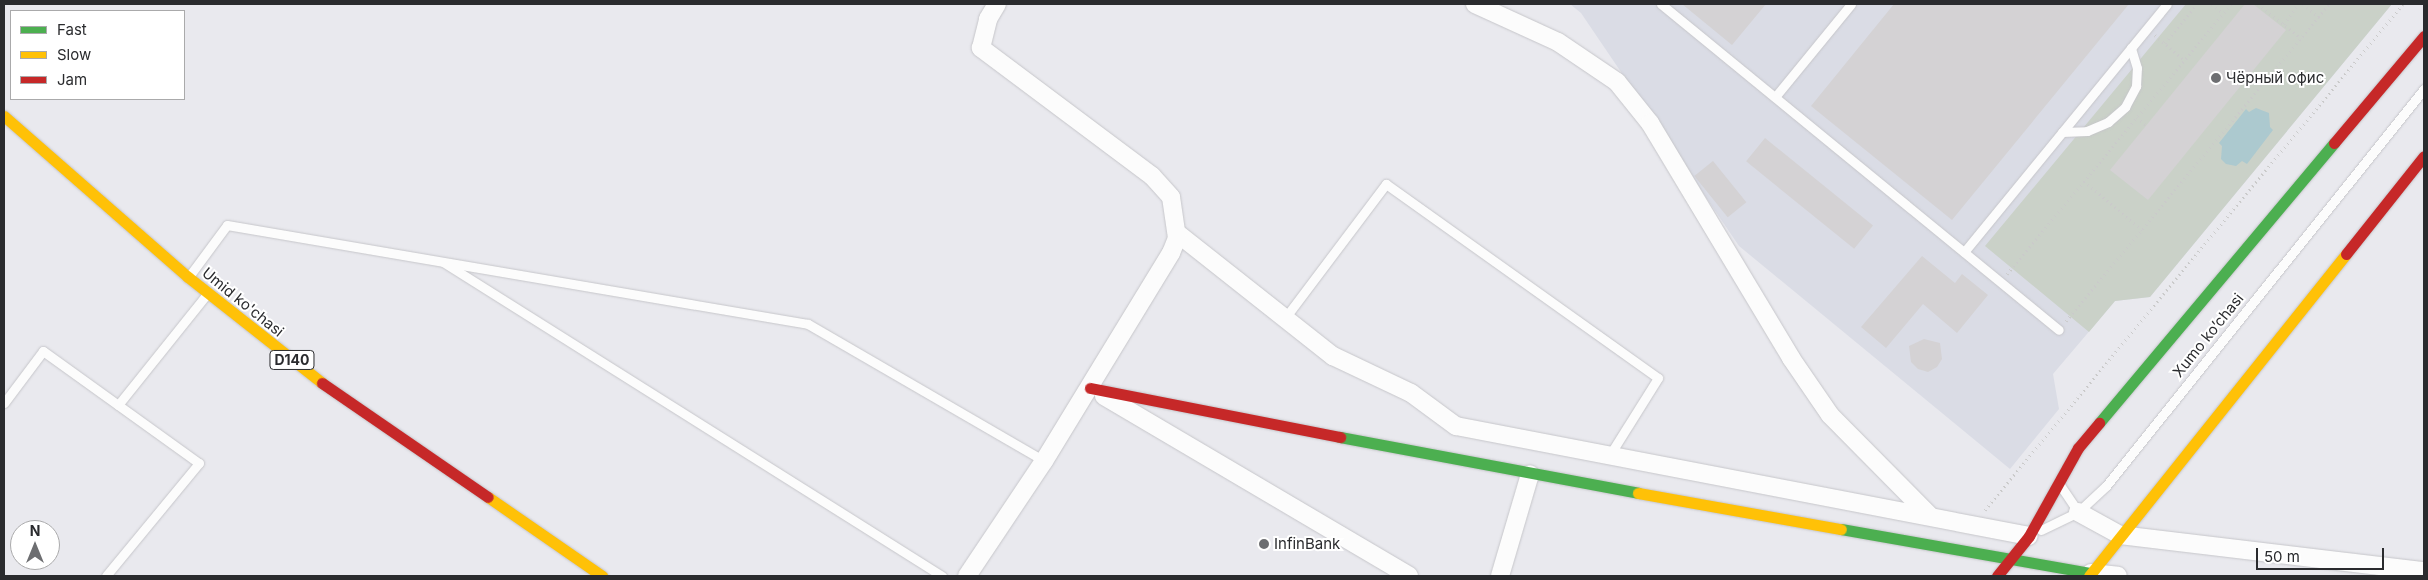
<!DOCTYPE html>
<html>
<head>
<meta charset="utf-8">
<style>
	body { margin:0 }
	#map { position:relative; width:2428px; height:580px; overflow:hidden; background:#e9e9ee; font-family:Inter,sans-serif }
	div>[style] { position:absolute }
	.built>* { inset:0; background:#dadce5 }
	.green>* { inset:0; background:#cad1c8 }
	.water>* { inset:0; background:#acc9cf }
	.building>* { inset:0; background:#d4d2d4; transform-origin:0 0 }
	.path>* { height:3px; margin-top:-1.5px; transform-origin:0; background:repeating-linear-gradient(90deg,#cacaca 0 1px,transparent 0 5px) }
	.roads { filter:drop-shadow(0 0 1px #c6c6ca) drop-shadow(0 0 1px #c6c6ca) }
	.lane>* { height:9px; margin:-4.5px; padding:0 4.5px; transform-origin:4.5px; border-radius:4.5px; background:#fcfcfc }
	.street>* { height:18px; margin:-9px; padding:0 9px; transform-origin:9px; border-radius:9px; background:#fcfcfc }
	.fast>* { height:11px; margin:-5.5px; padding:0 5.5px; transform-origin:5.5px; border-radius:5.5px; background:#4caf50 }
	.slow>* { height:11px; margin:-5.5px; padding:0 5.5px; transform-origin:5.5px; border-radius:5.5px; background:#ffc107 }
	.jam>* { height:11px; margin:-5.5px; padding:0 5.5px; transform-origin:5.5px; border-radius:5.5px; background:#c62828 }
	.dots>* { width:14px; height:14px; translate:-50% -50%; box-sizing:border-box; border:2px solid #fff; border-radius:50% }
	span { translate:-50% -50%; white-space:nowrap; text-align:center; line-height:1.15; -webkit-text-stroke:4px #fff; paint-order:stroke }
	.shield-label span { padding:1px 4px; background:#fff; border:1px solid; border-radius:4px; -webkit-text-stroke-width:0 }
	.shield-label { font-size:14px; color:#2a2b2e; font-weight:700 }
	.poi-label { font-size:15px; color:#2a2b2e }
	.left { translate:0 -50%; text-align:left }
	.street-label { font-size:15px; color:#2a2b2e }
	.frame { position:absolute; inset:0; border:5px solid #2a2b2e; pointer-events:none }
	.legend { position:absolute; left:10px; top:10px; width:175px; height:90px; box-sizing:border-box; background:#fff; border:1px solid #aaaaab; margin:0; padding:6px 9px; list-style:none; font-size:15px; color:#2a2b2e }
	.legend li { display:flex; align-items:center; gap:10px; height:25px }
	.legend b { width:25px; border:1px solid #aaaaab }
	.north { position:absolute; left:10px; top:520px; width:50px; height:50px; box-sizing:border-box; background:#fff; border:1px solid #aaaaab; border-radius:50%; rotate:0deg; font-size:14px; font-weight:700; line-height:20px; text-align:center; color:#2a2b2e }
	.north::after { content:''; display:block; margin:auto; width:18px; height:22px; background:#6d6e71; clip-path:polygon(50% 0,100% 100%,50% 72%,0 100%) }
	.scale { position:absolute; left:2256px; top:548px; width:128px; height:22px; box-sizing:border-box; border:2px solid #2a2b2e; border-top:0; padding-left:6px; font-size:15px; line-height:18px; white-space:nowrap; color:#2a2b2e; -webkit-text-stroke:4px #fff; paint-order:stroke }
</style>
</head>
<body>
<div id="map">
	<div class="built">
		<div style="clip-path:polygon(1570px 4px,2392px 4px,2150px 297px,2115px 301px,2053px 374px,2059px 409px,2010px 469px,1739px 246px,1581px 13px)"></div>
	</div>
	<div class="green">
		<div style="clip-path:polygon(2186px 4px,2392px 4px,2150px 297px,2115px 301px,2089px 332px,1985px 246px)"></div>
	</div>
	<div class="water">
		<div style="clip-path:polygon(2256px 108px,2269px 113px,2270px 127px,2273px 130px,2247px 164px,2242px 161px,2236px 166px,2226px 164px,2221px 159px,2222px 146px,2219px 143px,2246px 109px,2249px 112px)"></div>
	</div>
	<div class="building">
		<div style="clip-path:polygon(1682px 4px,1766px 4px,1732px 45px)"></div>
		<div style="clip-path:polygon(1894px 4px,2129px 4px,1952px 220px,1811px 106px)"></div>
		<div style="clip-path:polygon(2245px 4px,2253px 4px,2286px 30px,2148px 200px,2110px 170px)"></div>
		<div style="left:1765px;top:138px;width:139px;height:30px;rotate:39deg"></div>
		<div style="left:1713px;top:161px;width:53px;height:24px;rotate:51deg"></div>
		<div style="clip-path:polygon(1922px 256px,1955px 283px,1962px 274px,1988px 295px,1957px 333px,1923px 304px,1886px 348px,1861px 327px)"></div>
		<div style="clip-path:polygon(1924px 339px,1940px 343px,1942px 359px,1937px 367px,1928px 372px,1918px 369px,1911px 362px,1909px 346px)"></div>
	</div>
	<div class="path">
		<div style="left:2212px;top:4px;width:14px;rotate:39deg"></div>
		<div style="left:2258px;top:4px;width:55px;rotate:38.3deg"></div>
		<div style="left:2303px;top:4px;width:21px;rotate:39deg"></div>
		<div style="left:2284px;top:24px;width:24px;rotate:-55deg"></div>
		<div style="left:2155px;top:35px;width:38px;rotate:41deg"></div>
		<div style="left:2165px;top:43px;width:50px;rotate:-50.6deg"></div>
		<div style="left:2137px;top:117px;width:12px;rotate:42deg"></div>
		<div style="left:2084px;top:181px;width:76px;rotate:40.2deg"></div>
		<div style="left:2007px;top:274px;width:351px;rotate:-50.3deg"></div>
		<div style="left:2066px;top:321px;width:412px;rotate:-50.3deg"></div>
		<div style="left:1985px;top:510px;width:656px;rotate:-50.44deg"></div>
	</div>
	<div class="roads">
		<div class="lane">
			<div style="left:1661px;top:4px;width:514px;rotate:39.32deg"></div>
			<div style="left:1775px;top:97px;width:120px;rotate:-50.7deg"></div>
			<div style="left:2062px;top:132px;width:25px;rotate:-2deg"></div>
			<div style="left:2087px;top:131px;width:23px;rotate:-23deg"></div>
			<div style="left:2108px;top:122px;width:23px;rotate:-41deg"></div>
			<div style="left:2125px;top:107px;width:24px;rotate:-62deg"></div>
			<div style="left:2136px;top:86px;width:18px;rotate:-87deg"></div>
			<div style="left:2137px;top:68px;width:21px;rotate:-107deg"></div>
			<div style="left:1964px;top:252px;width:320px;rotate:-50.7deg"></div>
			<div style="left:443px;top:262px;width:590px;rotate:32.18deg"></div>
			<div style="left:190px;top:275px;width:62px;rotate:-53.5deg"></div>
			<div style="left:227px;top:225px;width:589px;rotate:9.67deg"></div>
			<div style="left:808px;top:324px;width:273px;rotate:30.1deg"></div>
			<div style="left:1285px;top:318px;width:168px;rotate:-53deg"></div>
			<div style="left:1386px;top:184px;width:334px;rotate:35.5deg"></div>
			<div style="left:1658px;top:378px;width:92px;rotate:122.1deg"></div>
			<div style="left:4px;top:403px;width:65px;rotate:-53.1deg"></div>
			<div style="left:43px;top:351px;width:192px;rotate:35.7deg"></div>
			<div style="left:199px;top:463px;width:146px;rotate:129.5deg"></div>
			<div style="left:118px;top:405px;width:141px;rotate:-51.3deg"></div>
			<div style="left:2060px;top:485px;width:32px;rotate:56deg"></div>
			<div style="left:2041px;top:530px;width:41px;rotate:-25.9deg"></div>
			<div style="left:2078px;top:512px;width:38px;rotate:-43deg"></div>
			<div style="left:2106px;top:486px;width:509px;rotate:-51.31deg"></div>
		</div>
		<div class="street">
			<div style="left:1475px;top:4px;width:91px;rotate:24.6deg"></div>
			<div style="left:1558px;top:42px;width:71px;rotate:34.1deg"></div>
			<div style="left:1617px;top:82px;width:53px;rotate:51.2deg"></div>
			<div style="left:1650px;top:123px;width:274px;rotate:59deg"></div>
			<div style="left:1791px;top:358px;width:69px;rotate:55.6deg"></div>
			<div style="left:1830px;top:415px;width:142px;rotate:45.3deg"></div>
			<div style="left:1177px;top:233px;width:199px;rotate:38.3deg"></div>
			<div style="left:1333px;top:356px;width:86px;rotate:25.4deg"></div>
			<div style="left:1411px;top:393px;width:56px;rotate:36.3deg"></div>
			<div style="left:1456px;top:426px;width:583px;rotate:10.87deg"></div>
			<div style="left:1104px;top:396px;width:354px;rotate:30.5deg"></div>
			<div style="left:2078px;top:512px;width:48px;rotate:28.7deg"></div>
			<div style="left:2120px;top:535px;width:306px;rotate:6.8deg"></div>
			<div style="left:2091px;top:573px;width:27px;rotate:6deg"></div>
			<div style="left:967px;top:576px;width:138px;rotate:-56.2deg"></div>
			<div style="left:1044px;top:461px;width:244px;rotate:-58.6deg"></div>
			<div style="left:1171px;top:253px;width:16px;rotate:-68deg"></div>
			<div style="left:1177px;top:238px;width:41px;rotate:-98.3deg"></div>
			<div style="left:1171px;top:197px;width:28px;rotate:-132deg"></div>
			<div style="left:1152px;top:176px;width:214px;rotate:-143.2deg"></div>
			<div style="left:981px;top:48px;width:30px;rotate:-76deg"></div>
			<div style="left:988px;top:19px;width:17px;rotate:-59deg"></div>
			<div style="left:1500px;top:576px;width:106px;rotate:-73.6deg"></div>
		</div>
		<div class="fast">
			<div style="left:2099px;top:423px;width:366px;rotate:-50deg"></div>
			<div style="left:1340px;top:437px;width:303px;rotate:10.6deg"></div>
			<div style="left:1841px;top:529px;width:254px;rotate:10deg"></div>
		</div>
		<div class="slow">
			<div style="left:4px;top:116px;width:244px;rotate:41.2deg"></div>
			<div style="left:188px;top:277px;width:171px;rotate:38.3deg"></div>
			<div style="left:1638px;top:493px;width:206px;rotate:10.1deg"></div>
			<div style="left:488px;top:497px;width:139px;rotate:34.7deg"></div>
			<div style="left:2089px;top:576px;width:412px;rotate:-51.4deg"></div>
		</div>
		<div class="jam">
			<div style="left:2334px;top:143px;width:140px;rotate:-49.9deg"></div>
			<div style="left:2346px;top:254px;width:125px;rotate:-51.5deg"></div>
			<div style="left:322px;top:383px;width:201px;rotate:34.5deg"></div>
			<div style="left:1090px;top:388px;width:255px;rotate:11.1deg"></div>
			<div style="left:1997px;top:576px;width:51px;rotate:-51.3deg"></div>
			<div style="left:2029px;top:536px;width:101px;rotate:-60.9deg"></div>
			<div style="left:2078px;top:448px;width:33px;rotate:-50deg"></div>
		</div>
	</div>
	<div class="dots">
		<div style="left:2216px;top:78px;background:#6d6e71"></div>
		<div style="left:1264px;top:544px;background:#6d6e71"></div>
	</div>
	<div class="shield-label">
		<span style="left:292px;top:360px">D140</span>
	</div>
	<div class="poi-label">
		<span class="left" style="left:2226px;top:78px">Чёрный офис</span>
		<span class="left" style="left:1274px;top:544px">InfinBank</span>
	</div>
	<div class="street-label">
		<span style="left:243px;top:302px;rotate:39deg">Umid ko'chasi</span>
		<span style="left:2208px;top:335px;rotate:-51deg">Xumo ko’chasi</span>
	</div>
	<div class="frame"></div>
	<ul class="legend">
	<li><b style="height:6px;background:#4caf50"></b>Fast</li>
	<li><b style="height:6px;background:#ffc107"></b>Slow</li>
	<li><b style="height:6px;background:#c62828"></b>Jam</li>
	</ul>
	<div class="north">N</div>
	<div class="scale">50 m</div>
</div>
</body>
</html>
